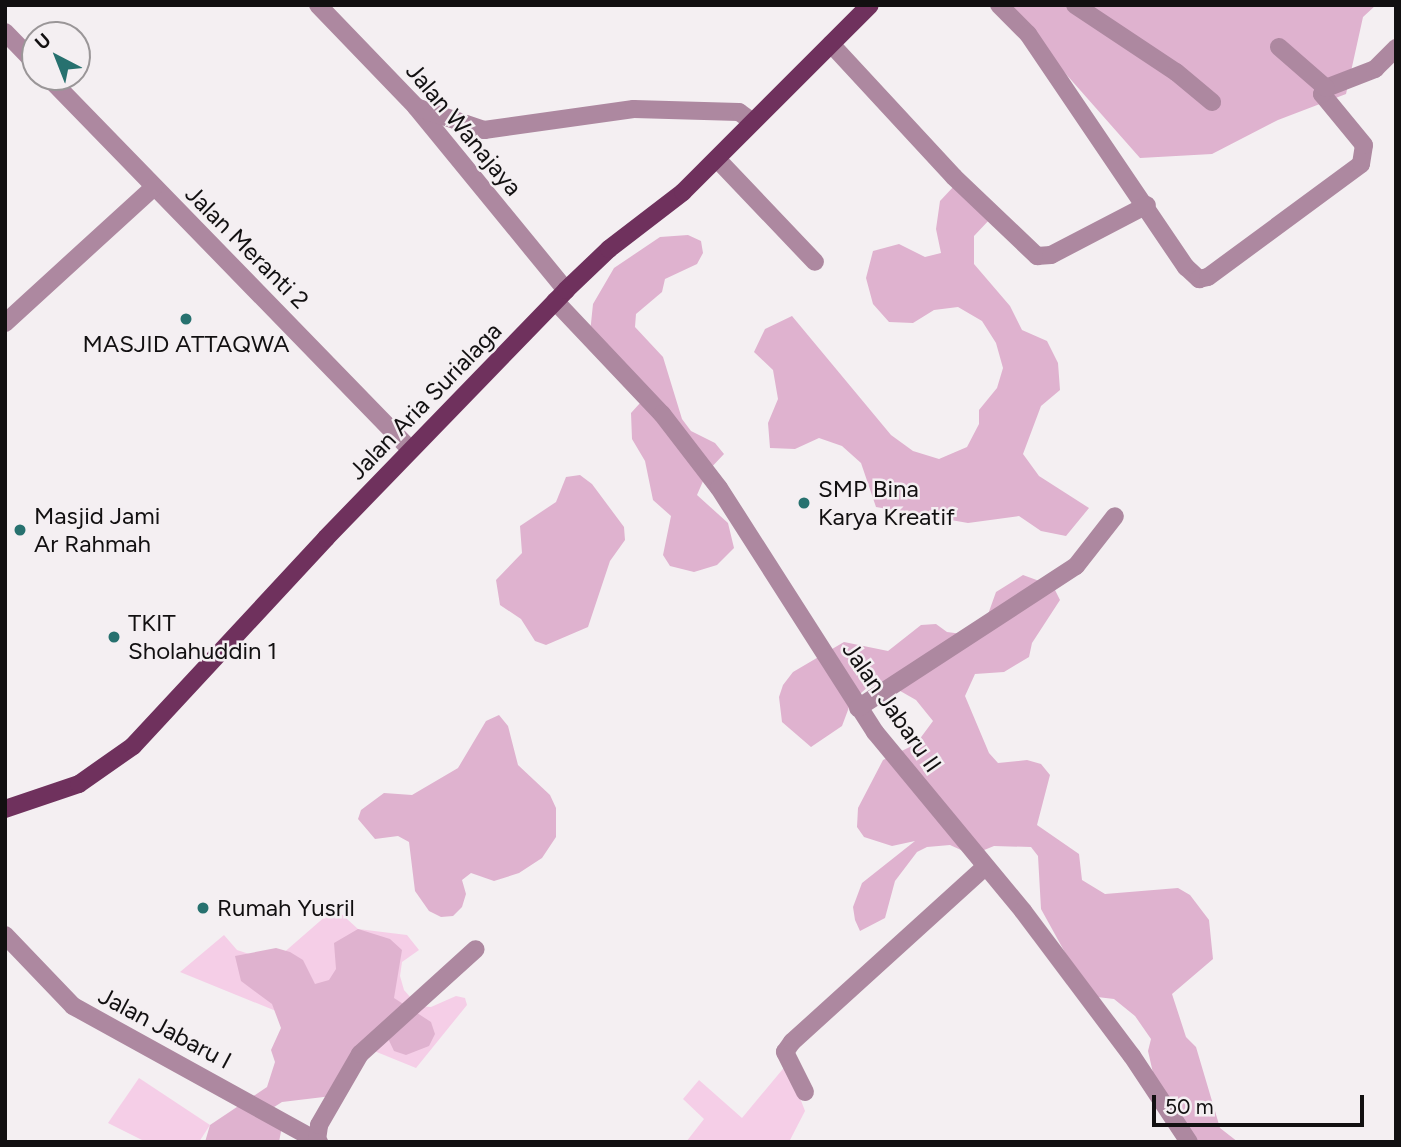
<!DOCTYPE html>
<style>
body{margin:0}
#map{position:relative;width:1401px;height:1147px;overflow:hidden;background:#f4eff2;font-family:Figtree,sans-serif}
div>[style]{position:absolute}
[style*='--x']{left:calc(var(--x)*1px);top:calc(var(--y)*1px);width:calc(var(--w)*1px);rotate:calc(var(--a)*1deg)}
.green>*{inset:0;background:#f5cee7}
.forest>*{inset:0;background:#dfb2cf}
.street>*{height:18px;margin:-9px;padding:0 9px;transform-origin:9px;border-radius:9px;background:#ad88a0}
.primary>*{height:18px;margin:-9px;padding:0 9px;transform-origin:9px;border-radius:9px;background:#6f315d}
.dots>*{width:19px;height:19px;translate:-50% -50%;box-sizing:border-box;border:4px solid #f4eff2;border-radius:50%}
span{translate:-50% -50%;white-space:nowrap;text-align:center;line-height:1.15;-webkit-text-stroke:5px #f4eff2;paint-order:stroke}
.street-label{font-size:24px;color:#121011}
.poi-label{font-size:24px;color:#121011}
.left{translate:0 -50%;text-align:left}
.frame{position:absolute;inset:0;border:7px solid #121011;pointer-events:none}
.north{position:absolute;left:21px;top:21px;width:70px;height:70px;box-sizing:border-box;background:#f4eff2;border:2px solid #9a9698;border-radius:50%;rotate:318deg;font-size:19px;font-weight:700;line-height:28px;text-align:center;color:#121011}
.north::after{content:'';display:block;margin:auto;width:24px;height:32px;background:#27716f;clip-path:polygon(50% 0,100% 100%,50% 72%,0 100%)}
.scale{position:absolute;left:1152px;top:1095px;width:212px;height:32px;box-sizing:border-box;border:4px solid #121011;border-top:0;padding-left:9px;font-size:21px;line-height:24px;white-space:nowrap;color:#121011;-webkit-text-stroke:5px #f4eff2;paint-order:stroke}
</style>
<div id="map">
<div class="green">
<div style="clip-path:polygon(335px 908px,358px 929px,407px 935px,419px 950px,402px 962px,400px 976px,404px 990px,418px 1006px,431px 1007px,456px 996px,465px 998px,467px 1005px,416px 1068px,180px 972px,224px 935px,237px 950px,273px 962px)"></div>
<div style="clip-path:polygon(787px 1064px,805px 1111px,789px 1142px,686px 1142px,704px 1119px,683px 1099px,699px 1080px,742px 1118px)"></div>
<div style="clip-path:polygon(139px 1078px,210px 1125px,199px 1142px,146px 1142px,108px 1123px)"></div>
</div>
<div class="forest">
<div style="clip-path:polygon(1005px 5px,1376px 5px,1363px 17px,1346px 94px,1278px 120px,1212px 154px,1140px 158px)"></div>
<div style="clip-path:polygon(955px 185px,991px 218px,974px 236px,974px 264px,1010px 306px,1022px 330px,1047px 341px,1058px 363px,1060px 390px,1041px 406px,1023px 454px,1039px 476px,1089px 508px,1066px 536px,1041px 531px,1019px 516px,968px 523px,876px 507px,861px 463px,842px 446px,819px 438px,795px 449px,770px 448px,768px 423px,778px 399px,773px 370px,754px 352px,765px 329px,792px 316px,891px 435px,913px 451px,939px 459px,967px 447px,979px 424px,979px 410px,997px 388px,1003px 368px,996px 343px,982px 321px,958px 307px,934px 310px,913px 323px,889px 322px,873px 304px,866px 278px,873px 251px,899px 244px,925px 257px,941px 253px,936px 229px,940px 201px)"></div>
<div style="clip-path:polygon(688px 235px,701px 241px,703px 253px,697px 264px,665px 279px,662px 292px,636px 314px,635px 327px,663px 357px,682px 419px,691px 431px,715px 443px,724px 454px,707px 472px,697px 495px,728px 523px,734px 548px,717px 565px,694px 572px,670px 566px,663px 555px,671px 516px,653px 500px,645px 461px,632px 439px,631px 413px,641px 402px,590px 333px,593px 304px,614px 268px,660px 237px)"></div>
<div style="clip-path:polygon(580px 475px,592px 484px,624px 527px,625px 540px,610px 561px,588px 627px,546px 645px,535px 641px,521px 619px,500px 605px,496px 580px,522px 553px,520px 526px,556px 502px,566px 477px)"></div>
<div style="clip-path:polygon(1023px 575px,1053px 586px,1060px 600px,1032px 643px,1029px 657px,1004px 672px,975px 674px,965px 696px,989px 753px,998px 763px,1027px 760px,1041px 764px,1050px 775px,1037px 825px,1079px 854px,1082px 880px,1105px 894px,1178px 888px,1190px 895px,1209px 920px,1213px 959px,1172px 994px,1186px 1037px,1196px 1047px,1220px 1128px,1238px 1142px,1191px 1142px,1156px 1086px,1148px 1051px,1151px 1039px,1135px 1016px,1114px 999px,1089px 996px,1041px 909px,1038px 856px,1031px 847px,994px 846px,972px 855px,950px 845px,927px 847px,917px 852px,895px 881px,885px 918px,860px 931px,855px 920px,853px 907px,862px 883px,915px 841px,892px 846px,864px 837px,857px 827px,858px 808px,883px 760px,916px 744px,933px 721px,916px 700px,895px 688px,870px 685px,851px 702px,842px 726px,811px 747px,782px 722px,779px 697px,783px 685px,793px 672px,844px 642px,888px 651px,921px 625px,936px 624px,947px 632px,962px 634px,986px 620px,996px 592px)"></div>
<div style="clip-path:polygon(499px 715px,508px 726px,518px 765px,550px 795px,556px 808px,556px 837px,542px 858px,519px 873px,494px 881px,471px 873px,462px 880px,466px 894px,462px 907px,453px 916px,441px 917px,429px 911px,415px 891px,409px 842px,398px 836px,375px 839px,358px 819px,361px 810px,384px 793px,412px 795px,458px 768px,486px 721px)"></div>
<div style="clip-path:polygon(358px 929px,390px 939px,402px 950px,394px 998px,431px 1022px,435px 1034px,429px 1046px,406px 1055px,394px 1051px,383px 1028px,332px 1096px,282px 1102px,271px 1109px,284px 1116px,279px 1142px,205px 1142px,210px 1125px,267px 1087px,275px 1062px,271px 1050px,281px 1028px,272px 1004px,241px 981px,235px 956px,276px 948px,290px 952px,303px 960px,315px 984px,329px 980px,336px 969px,334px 943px)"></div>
</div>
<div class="street">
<div style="--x:318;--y:5;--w:141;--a:46.1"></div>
<div style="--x:416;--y:107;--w:237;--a:50.7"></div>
<div style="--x:999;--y:5;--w:41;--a:45"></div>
<div style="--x:1028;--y:34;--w:282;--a:55.9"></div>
<div style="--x:1186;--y:267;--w:18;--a:43"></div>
<div style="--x:1199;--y:279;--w:9;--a:-13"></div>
<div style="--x:1208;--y:277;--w:190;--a:-36.4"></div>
<div style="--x:1361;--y:164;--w:19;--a:-81"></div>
<div style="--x:1364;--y:145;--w:66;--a:-129.5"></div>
<div style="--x:1322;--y:94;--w:7;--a:-56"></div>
<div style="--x:1326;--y:88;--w:53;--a:-21.2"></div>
<div style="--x:1375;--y:69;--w:30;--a:-45"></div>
<div style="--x:1075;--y:5;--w:121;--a:33.6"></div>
<div style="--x:1176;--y:72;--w:47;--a:39.8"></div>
<div style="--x:5;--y:32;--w:43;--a:45.9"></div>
<div style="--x:831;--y:44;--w:181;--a:47.2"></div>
<div style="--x:954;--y:177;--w:115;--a:43.6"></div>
<div style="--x:1037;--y:256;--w:14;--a:-4"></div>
<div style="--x:1051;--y:255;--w:108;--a:-27.5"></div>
<div style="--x:1279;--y:47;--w:62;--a:41.1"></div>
<div style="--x:48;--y:77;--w:520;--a:45.78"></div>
<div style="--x:416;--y:107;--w:72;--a:18.7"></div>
<div style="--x:484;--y:130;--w:151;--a:-8"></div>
<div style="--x:634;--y:109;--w:105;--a:1.6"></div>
<div style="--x:739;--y:112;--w:17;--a:36"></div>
<div style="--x:717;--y:159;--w:142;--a:46.4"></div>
<div style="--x:555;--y:301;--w:156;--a:46.6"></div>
<div style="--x:662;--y:414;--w:93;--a:52.4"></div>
<div style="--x:719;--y:488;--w:290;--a:57.4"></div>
<div style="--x:875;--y:732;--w:232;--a:50.4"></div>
<div style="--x:1023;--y:911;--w:181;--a:53.1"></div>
<div style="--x:1132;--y:1056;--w:103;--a:56.5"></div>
<div style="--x:5;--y:323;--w:202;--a:-42.4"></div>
<div style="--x:858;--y:708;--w:260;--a:-33.1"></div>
<div style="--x:1076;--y:566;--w:63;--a:-52"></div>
<div style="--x:5;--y:935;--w:98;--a:46.2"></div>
<div style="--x:73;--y:1006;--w:281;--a:28.9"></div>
<div style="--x:805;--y:1092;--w:45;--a:-116.6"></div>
<div style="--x:785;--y:1052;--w:12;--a:-55"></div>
<div style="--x:792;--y:1042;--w:261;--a:-42.2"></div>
<div style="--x:317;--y:1140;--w:15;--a:-82"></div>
<div style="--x:319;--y:1125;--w:82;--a:-60"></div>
<div style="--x:360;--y:1054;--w:156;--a:-42.2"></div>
</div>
<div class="primary">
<div style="--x:5;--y:809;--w:78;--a:-18.7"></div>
<div style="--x:79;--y:784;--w:66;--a:-35.1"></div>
<div style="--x:133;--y:746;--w:284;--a:-47.1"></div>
<div style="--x:326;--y:538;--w:345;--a:-45.9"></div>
<div style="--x:566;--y:290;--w:59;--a:-43.6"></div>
<div style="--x:609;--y:249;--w:93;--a:-37.6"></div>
<div style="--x:683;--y:192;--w:264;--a:-45"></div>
</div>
<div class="dots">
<div style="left:186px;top:319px;background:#27716f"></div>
<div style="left:804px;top:503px;background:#27716f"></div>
<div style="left:20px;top:530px;background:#27716f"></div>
<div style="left:114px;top:637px;background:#27716f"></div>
<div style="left:203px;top:908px;background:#27716f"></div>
</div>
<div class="street-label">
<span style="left:464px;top:129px;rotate:50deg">Jalan Wanajaya</span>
<span style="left:247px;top:247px;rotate:45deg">Jalan Meranti 2</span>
<span style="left:425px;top:401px;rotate:-46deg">Jalan Aria Surialaga</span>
<span style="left:892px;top:707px;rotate:55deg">Jalan Jabaru II</span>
<span style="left:165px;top:1028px;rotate:28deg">Jalan Jabaru I</span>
</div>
<div class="poi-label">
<span style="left:186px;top:344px">MASJID ATTAQWA</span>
<span class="left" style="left:818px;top:503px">SMP Bina<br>Karya Kreatif</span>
<span class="left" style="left:34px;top:530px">Masjid Jami<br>Ar Rahmah</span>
<span class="left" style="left:128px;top:637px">TKIT<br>Sholahuddin 1</span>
<span class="left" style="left:217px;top:908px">Rumah Yusril</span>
</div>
<div class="frame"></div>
<div class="north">U</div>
<div class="scale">50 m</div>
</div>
